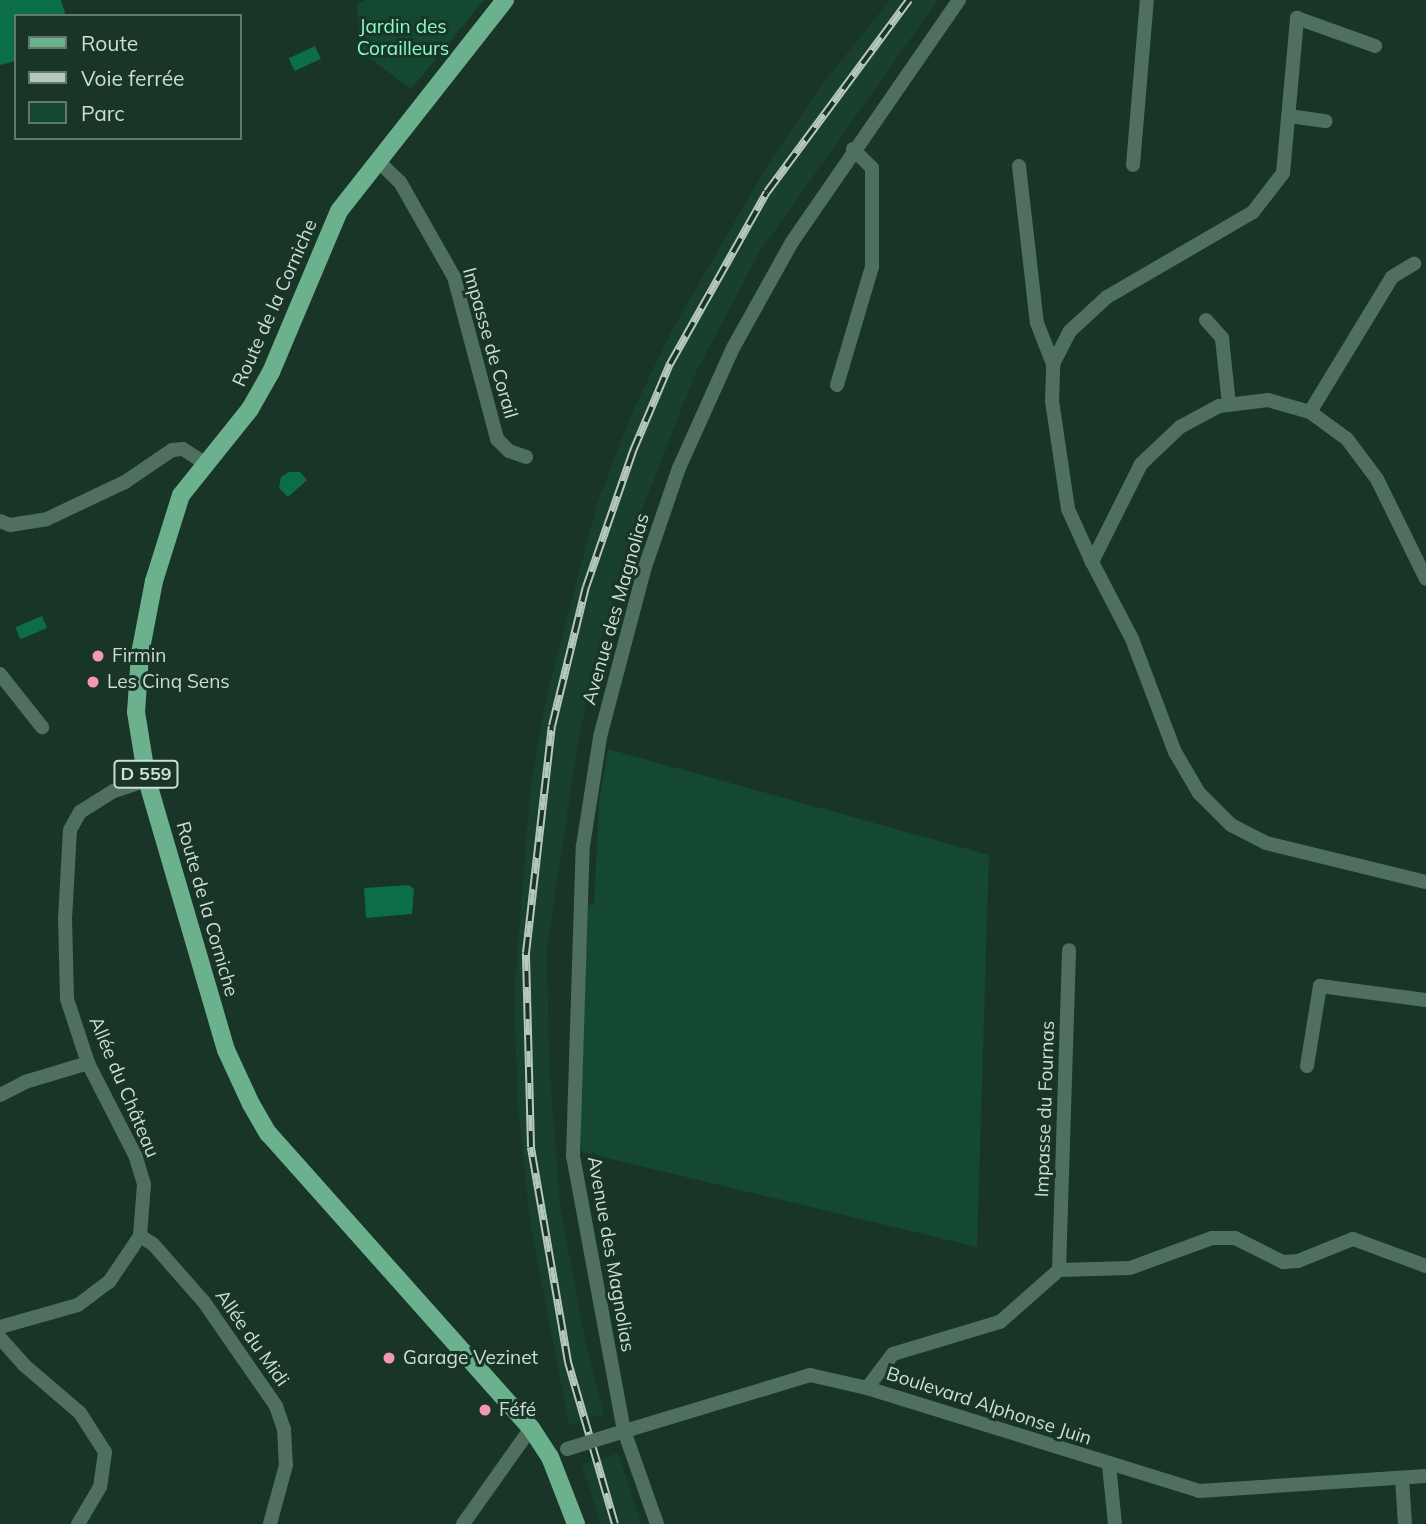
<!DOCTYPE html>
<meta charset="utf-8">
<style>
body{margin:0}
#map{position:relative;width:1426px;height:1524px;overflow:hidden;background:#183527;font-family:Mulish,sans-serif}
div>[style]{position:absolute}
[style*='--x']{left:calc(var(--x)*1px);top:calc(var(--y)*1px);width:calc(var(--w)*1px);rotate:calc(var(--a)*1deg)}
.built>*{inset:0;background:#193f2d}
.green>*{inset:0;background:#144831}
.water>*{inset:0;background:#0b6e49;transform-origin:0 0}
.minor>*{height:14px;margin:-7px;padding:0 7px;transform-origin:7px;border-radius:7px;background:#50705f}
.tertiary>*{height:14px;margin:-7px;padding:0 7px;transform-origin:7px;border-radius:7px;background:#50705f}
.primary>*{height:18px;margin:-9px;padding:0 9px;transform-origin:9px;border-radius:9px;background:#6cb18e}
.rail>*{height:8px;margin-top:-4px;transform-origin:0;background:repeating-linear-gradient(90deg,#183527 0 16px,#b6c8be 0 32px);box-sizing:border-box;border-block:2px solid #b6c8be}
.tertiary-bridge>*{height:14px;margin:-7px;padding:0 7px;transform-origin:7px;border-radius:7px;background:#50705f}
.dots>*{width:19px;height:19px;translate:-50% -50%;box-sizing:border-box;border:4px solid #183527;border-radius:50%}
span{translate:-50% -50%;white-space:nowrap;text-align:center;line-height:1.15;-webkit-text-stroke:6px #183527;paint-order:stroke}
.shield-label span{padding:2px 5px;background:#183527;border:2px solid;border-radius:5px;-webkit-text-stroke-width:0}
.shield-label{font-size:18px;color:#ceded5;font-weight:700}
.park-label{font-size:19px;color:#88fcc3}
.street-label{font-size:19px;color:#ceded5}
.poi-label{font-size:19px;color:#ceded5}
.left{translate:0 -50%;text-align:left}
.legend{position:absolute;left:14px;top:14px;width:228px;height:126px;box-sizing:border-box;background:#183527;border:2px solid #61796d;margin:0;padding:9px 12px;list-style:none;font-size:21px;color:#ceded5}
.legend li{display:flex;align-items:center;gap:14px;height:35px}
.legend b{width:35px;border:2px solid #61796d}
</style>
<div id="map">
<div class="built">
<div style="clip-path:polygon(890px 0,938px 0,759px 253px,695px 374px,626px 551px,600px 644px,579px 737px,547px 947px,549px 1060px,560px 1206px,585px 1339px,604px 1414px,569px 1425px,530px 1222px,518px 1107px,514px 996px,530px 792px,547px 694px,597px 504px,631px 415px,672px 330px,768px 164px,823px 83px)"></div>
<div style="clip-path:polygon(618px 1453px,641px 1524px,601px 1524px,598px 1516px,582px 1464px)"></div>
</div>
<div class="green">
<div style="clip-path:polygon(365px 0,484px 0,411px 89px,360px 51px,357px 5px)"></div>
<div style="clip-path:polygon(608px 749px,989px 855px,977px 1247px,582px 1152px,579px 1121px,588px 905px,594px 905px,599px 802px)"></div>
</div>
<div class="water">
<div style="clip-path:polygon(0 0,61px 0,66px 16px,16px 16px,16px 61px,0 65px)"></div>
<div style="left:315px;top:46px;width:14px;height:29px;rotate:65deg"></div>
<div style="clip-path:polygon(289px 472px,300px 472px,307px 480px,288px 497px,279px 488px,281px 477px)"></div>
<div style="left:42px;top:616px;width:13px;height:29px;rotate:67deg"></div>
<div style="clip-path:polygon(409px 885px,414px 889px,412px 914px,366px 918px,364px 888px)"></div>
</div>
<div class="minor">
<div style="--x:1289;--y:116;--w:37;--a:8"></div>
<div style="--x:378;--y:161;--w:30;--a:44"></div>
<div style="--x:400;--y:182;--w:109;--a:60.4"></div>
<div style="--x:454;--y:277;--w:168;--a:75.1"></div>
<div style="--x:497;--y:439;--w:17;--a:45"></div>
<div style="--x:509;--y:451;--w:18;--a:19"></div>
<div style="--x:1133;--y:165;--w:166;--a:-85.2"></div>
<div style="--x:1019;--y:166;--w:158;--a:83.5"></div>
<div style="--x:1037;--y:323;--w:44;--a:68.7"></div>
<div style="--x:1206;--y:320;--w:24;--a:48"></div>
<div style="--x:1222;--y:338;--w:67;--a:84"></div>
<div style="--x:837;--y:385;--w:123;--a:-73.5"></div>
<div style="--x:872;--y:267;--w:99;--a:-90"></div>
<div style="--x:872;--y:168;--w:27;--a:-135"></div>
<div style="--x:1310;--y:412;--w:158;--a:-58.7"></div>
<div style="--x:1392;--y:277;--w:26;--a:-31"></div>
<div style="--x:0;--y:521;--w:11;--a:22"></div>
<div style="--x:10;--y:525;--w:37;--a:-9"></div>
<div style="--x:47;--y:519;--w:86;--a:-25.4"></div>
<div style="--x:125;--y:482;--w:57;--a:-34.2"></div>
<div style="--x:172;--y:450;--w:11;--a:-5"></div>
<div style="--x:183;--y:449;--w:24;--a:33"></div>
<div style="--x:1092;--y:562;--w:58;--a:-114.4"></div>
<div style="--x:1068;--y:509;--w:109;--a:-98.4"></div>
<div style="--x:1052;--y:401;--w:37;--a:-88"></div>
<div style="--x:1053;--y:364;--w:37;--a:-63"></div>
<div style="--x:1070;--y:331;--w:50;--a:-42.6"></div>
<div style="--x:1107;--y:297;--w:169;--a:-30.2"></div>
<div style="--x:1253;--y:212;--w:49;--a:-52.4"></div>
<div style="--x:1283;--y:173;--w:156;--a:-84.8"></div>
<div style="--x:1297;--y:18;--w:83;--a:19.7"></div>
<div style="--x:1426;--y:579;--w:111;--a:-116.1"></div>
<div style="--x:1377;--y:479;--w:50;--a:-126.9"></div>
<div style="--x:1347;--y:439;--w:46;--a:-143.9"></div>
<div style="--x:1310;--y:412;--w:44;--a:-164.1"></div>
<div style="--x:1268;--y:400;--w:49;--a:173"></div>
<div style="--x:1219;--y:406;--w:44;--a:151.7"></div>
<div style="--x:1180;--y:427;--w:54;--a:136.5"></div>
<div style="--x:1141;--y:464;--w:110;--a:116.6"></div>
<div style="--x:1092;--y:562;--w:87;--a:62.5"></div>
<div style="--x:1132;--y:639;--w:121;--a:69.2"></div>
<div style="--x:1175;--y:752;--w:48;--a:59.7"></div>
<div style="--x:1199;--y:793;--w:45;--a:45"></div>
<div style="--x:1231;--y:825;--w:39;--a:27"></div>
<div style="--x:1266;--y:843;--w:165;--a:13.7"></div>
<div style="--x:0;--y:674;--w:68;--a:51.6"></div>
<div style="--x:1307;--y:1066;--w:81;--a:-80.8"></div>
<div style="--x:1320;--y:986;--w:107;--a:7.5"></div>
<div style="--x:0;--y:1095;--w:28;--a:-27"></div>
<div style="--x:25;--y:1082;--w:66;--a:-16.8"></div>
<div style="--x:140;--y:1236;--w:15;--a:32"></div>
<div style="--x:153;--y:1244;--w:77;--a:48.7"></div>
<div style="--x:204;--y:1302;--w:126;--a:55.3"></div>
<div style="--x:276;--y:1406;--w:24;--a:71"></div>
<div style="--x:284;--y:1429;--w:36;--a:87"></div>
<div style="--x:286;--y:1465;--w:61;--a:105.2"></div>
<div style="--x:1059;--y:1270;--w:320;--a:-88.2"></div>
<div style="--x:0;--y:1327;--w:81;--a:-15.8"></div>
<div style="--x:78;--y:1305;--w:39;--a:-37"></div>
<div style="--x:109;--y:1282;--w:55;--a:-56"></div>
<div style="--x:140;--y:1236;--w:52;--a:-85.6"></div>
<div style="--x:144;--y:1184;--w:28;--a:-107"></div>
<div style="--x:136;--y:1157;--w:106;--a:-117.1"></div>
<div style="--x:88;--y:1063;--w:67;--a:-108.2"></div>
<div style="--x:67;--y:999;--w:80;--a:-91.4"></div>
<div style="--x:65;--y:919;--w:89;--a:-86.8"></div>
<div style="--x:70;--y:830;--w:21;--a:-61"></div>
<div style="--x:80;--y:812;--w:40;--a:-32"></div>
<div style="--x:114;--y:791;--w:35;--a:-18"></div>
<div style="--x:0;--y:1338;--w:36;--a:48"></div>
<div style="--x:24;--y:1365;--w:74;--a:40.6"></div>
<div style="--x:80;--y:1413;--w:46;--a:57.3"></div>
<div style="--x:105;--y:1452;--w:35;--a:98"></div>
<div style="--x:100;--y:1487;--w:43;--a:120.7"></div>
<div style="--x:867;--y:1388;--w:43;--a:-52.6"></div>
<div style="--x:893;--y:1354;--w:112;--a:-16.7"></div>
<div style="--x:1000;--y:1322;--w:79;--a:-41.4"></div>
<div style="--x:1059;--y:1270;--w:71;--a:-1.6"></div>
<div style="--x:1130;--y:1268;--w:87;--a:-20.1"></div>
<div style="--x:1212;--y:1238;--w:23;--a:0"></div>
<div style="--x:1235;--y:1238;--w:54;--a:26.6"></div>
<div style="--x:1283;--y:1262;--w:15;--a:-4"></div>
<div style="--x:1298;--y:1261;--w:59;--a:-21.8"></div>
<div style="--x:1353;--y:1239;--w:78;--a:20.3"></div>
<div style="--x:1109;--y:1465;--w:59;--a:84.2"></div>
<div style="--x:1402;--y:1478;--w:46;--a:86.3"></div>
<div style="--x:463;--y:1524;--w:118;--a:-54.7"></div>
<div style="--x:657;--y:1524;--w:99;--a:-109.5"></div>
<div style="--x:624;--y:1431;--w:280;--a:-100.5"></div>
<div style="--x:573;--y:1156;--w:310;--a:-88.2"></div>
<div style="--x:583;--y:846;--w:110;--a:-81.1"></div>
<div style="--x:600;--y:737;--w:173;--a:-75.2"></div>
<div style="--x:644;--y:570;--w:108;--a:-71.1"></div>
<div style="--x:679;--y:468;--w:132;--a:-65.8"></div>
<div style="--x:733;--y:348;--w:121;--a:-60.9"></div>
<div style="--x:792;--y:242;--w:294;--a:-55.4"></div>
</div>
<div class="tertiary">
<div style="--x:615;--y:1434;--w:204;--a:-16.8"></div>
<div style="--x:810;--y:1375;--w:58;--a:12.8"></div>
<div style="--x:867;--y:1388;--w:348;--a:17.2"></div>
<div style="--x:1199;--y:1491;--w:227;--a:-3.8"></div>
</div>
<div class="primary">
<div style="--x:505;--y:0;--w:268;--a:128.2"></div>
<div style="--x:339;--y:211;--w:175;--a:112.9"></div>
<div style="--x:271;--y:372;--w:43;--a:119.6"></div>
<div style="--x:250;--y:409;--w:110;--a:128.7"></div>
<div style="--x:181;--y:495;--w:90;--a:107.4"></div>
<div style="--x:154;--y:581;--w:74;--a:100.9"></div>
<div style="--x:140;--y:654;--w:58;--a:93.9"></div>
<div style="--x:136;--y:712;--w:69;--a:80.8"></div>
<div style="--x:147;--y:780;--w:281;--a:73.7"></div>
<div style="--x:226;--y:1050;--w:60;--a:65.2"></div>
<div style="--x:251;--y:1104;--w:34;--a:60"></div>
<div style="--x:268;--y:1133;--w:395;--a:48.3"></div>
<div style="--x:531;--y:1428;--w:35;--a:57"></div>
<div style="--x:550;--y:1457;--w:72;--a:68.8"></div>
</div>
<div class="rail">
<div style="--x:615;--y:1524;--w:169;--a:-106.2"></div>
<div style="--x:568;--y:1362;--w:218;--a:-99.8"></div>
<div style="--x:531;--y:1147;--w:194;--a:-91.5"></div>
<div style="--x:526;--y:953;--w:228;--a:-83.5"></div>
<div style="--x:552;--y:726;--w:143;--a:-76.3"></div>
<div style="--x:586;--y:587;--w:144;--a:-70.9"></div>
<div style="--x:633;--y:451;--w:95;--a:-67"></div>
<div style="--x:670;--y:364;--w:197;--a:-60.6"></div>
<div style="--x:767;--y:192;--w:239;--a:-53.5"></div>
</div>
<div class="tertiary-bridge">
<div style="--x:567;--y:1449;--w:50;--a:-17.4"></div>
</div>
<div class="dots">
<div style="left:98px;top:656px;background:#f39aac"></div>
<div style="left:93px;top:682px;background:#f39aac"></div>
<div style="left:389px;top:1358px;background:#f39aac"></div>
<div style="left:485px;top:1410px;background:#f39aac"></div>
</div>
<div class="shield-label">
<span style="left:146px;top:774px">D 559</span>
</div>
<div class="park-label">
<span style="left:403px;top:38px">Jardin des<br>Corailleurs</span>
</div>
<div class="street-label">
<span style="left:275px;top:303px;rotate:-66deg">Route de la Corniche</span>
<span style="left:490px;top:343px;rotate:74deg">Impasse de Corail</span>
<span style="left:616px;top:609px;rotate:-74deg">Avenue des Magnolias</span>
<span style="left:207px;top:909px;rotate:74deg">Route de la Corniche</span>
<span style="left:124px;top:1087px;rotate:67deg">Allée du Château</span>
<span style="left:1045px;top:1109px;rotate:-88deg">Impasse du Fournas</span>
<span style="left:611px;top:1254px;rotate:80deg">Avenue des Magnolias</span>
<span style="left:252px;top:1338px;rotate:55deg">Allée du Midi</span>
<span style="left:989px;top:1406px;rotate:18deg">Boulevard Alphonse Juin</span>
</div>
<div class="poi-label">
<span class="left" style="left:112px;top:656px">Firmin</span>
<span class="left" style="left:107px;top:682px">Les Cinq Sens</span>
<span class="left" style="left:403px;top:1358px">Garage Vezinet</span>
<span class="left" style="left:499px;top:1410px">Féfé</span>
</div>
<ul class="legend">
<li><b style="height:9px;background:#6cb18e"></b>Route</li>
<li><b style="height:9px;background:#b6c8be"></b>Voie ferrée</li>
<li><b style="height:19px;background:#144831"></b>Parc</li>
</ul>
</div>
